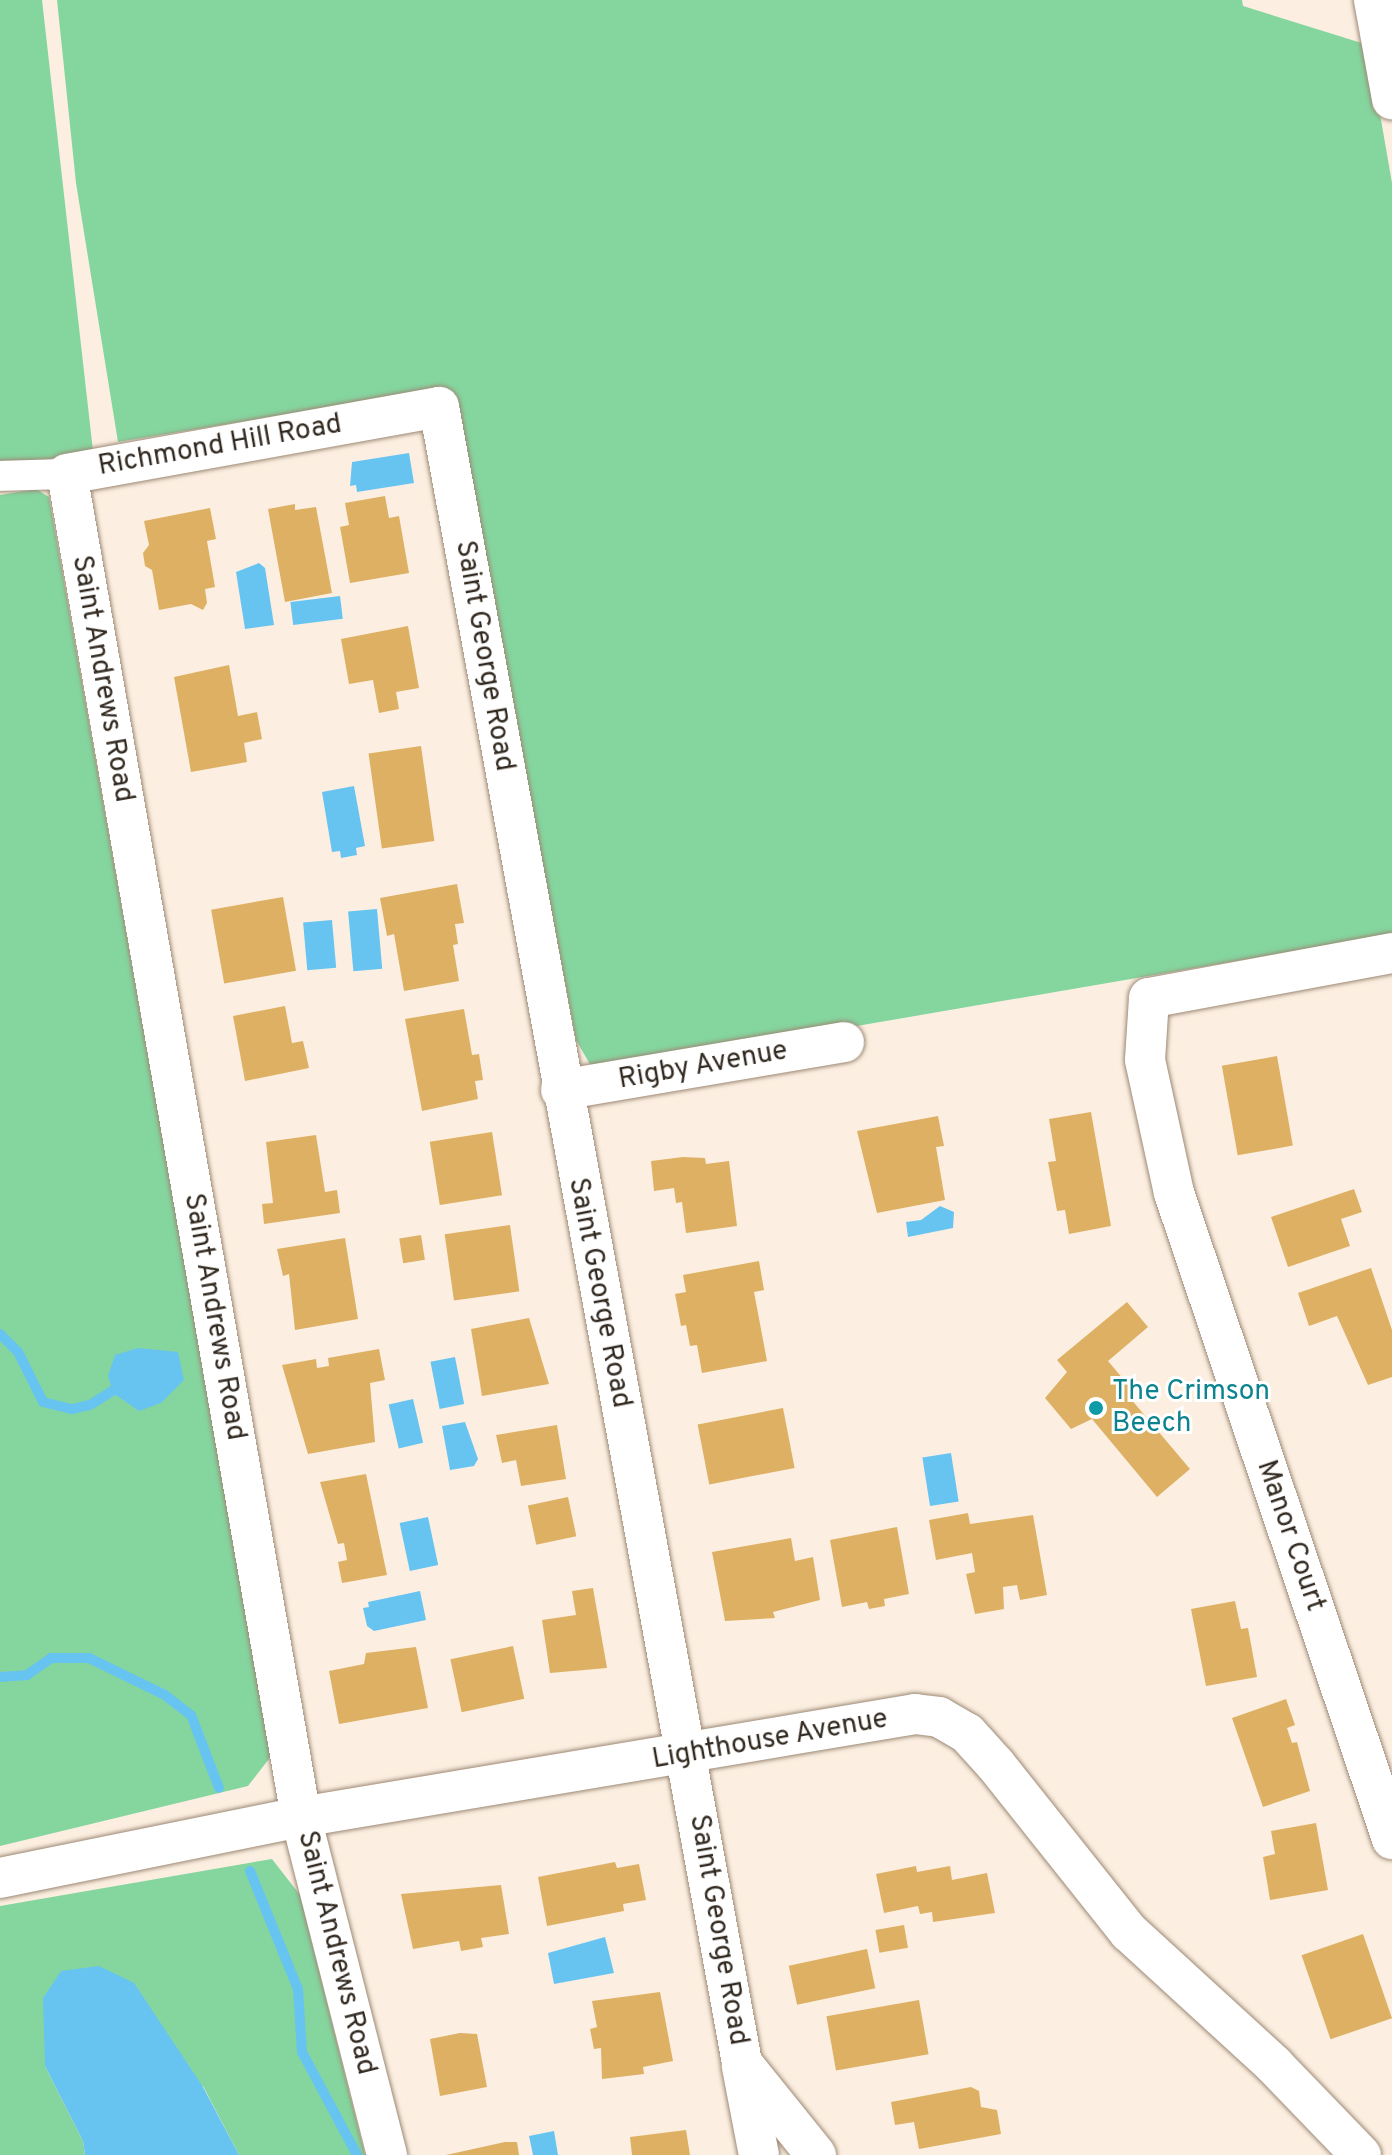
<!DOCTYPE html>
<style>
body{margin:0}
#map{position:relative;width:1392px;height:2155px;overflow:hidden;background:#fcefe1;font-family:Overpass,sans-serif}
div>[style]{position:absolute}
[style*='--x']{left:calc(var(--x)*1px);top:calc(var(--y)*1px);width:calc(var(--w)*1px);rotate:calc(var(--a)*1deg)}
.forest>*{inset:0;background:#85d59f}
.water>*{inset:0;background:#67c4f1;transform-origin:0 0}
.stream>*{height:10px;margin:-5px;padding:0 5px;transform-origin:5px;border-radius:5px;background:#67c4f1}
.building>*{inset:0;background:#deb063;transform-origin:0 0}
.roads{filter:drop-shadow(0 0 2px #9d8975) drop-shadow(0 0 2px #9d8975)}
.pedestrian>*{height:30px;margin:-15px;padding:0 15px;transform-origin:15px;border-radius:15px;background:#fff}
.minor>*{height:40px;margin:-20px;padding:0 20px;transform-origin:20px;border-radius:20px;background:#fff}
.dots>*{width:22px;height:22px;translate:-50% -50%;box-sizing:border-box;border:4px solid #fff;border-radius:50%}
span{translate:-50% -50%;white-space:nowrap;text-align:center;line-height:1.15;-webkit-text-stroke:6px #fff;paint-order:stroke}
.street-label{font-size:28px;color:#322a21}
.culture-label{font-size:28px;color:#0d838f}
.left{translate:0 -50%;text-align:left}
</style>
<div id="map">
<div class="forest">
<div style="clip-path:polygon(0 0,42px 0,93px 451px,0 468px)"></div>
<div style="clip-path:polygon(57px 0,1242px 0,1243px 6px,1368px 45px,1392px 183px,1392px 934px,601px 1070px,591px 1066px,576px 1040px,459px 424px,438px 389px,118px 442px,76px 183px)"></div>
<div style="clip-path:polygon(36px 489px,49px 497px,272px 1755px,248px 1786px,0 1846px,0 495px)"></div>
<div style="clip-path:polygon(272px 1859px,300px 1895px,365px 2155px,239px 2155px,203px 2086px,45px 2066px,83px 2141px,85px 2155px,0 2155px,0 1906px)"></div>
</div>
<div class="water">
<div style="clip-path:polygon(409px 453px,414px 483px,357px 492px,356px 485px,350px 486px,352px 462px)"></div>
<div style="clip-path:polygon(259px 563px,265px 568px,274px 625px,245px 629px,236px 572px)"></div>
<div style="left:340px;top:596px;width:23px;height:50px;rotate:83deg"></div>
<div style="clip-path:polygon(354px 786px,365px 846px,356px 848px,357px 855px,341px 858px,340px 851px,332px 852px,322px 792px)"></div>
<div style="left:377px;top:909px;width:60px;height:29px;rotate:85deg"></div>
<div style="left:332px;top:920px;width:48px;height:29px;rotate:85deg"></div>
<div style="clip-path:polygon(940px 1206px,954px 1212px,953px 1228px,908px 1237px,906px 1222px,921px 1220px)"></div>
<div style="clip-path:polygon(138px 1348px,178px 1352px,184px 1380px,161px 1403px,139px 1411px,113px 1393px,108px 1376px,115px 1355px)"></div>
<div style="left:455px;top:1357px;width:48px;height:25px;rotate:79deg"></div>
<div style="left:413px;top:1399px;width:45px;height:25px;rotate:77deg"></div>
<div style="clip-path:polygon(465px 1422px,478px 1459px,474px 1466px,450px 1470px,442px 1426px)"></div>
<div style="left:951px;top:1453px;width:49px;height:29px;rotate:81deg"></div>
<div style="left:428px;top:1517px;width:49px;height:29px;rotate:78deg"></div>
<div style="clip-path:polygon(420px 1591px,426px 1620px,374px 1631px,367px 1626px,363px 1608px,369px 1607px,368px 1602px)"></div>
<div style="clip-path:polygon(605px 1937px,614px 1973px,554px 1984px,548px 1953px)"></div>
<div style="clip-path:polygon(99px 1966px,134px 1983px,203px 2087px,239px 2155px,85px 2155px,83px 2141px,45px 2066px,43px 1998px,61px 1971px)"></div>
<div style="clip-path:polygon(554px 2131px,558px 2155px,533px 2155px,529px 2136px)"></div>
</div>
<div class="stream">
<div style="--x:0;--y:1334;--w:25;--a:45"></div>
<div style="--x:18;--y:1352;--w:56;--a:63.4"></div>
<div style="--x:43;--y:1402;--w:30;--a:14"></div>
<div style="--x:72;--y:1409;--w:18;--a:-13"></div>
<div style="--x:90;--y:1405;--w:39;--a:-32"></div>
<div style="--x:0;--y:1677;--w:27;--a:-4"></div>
<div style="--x:27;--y:1675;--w:29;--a:-35"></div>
<div style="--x:51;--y:1658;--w:38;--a:0"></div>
<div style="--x:89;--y:1658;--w:85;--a:26"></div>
<div style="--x:165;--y:1695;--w:33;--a:38"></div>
<div style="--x:191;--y:1715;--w:78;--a:69"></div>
<div style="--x:250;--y:1871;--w:127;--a:67.9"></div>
<div style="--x:298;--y:1989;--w:63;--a:86.4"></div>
<div style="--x:302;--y:2052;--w:117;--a:61.9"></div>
</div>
<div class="building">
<div style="clip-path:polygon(385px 496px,389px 518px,399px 516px,409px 573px,350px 583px,340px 527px,349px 525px,345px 503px)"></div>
<div style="clip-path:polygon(295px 504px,295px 510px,316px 507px,332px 593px,285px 602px,268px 509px)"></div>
<div style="clip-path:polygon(210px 508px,216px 539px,207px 541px,215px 587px,205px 589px,207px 603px,203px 610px,191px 604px,159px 610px,152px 570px,145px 566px,143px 553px,149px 545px,144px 521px)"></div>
<div style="clip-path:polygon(408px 626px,419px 688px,396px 692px,399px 709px,379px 713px,373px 680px,349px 684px,341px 639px)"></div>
<div style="clip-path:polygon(229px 665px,238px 716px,257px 712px,262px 739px,244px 743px,247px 762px,191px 772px,174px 677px)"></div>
<div style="left:421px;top:746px;width:96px;height:53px;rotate:82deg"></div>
<div style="clip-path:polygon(457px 884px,464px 923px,455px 924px,458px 944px,453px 945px,459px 981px,404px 991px,394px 934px,387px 936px,380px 898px)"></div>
<div style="left:283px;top:897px;width:75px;height:73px;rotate:80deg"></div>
<div style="clip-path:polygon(285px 1006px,292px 1043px,303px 1041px,309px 1068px,245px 1081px,233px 1016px)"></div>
<div style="clip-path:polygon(464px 1009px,472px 1055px,479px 1054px,483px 1080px,475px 1081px,478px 1099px,422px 1111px,405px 1019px)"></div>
<div style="left:1277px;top:1056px;width:91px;height:56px;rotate:80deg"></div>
<div style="clip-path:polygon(1091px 1112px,1111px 1226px,1069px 1234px,1065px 1210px,1057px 1211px,1048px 1162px,1056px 1161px,1049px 1119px)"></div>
<div style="clip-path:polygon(938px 1116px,944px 1146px,936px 1147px,945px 1200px,877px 1213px,857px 1131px)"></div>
<div style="left:492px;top:1132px;width:64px;height:63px;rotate:81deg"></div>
<div style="clip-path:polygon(316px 1135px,325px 1192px,337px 1190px,340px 1213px,264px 1224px,262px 1204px,273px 1203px,266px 1142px)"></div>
<div style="clip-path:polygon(683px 1157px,705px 1158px,706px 1164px,729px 1161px,737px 1226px,686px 1233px,682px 1202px,676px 1203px,674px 1188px,654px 1191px,651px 1161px)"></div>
<div style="clip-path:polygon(1354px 1189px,1362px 1212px,1341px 1219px,1350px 1246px,1288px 1267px,1271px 1217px)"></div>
<div style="left:510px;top:1225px;width:67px;height:66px;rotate:82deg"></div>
<div style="left:421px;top:1235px;width:25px;height:22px;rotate:81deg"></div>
<div style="clip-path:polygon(345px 1238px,358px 1319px,295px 1330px,289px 1274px,283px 1276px,277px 1249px)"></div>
<div style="clip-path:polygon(759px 1261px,764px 1290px,754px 1292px,767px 1361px,702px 1373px,697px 1345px,690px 1346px,686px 1325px,681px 1326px,675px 1294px,686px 1292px,683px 1275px)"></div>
<div style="clip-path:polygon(1371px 1268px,1392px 1330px,1392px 1377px,1368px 1385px,1337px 1316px,1309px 1326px,1298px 1293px)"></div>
<div style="clip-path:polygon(1127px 1302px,1148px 1327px,1108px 1361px,1135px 1393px,1130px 1398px,1190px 1469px,1157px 1497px,1092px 1419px,1071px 1429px,1045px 1398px,1067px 1372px,1057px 1360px)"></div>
<div style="clip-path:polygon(529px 1318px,549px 1384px,482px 1396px,471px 1329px)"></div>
<div style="clip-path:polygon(379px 1349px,385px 1380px,370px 1383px,375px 1442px,308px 1454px,282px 1365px,316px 1359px,317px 1368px,329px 1366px,328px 1358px)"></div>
<div style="left:783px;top:1408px;width:61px;height:87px;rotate:79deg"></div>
<div style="clip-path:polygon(557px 1425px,566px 1479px,521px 1486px,516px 1460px,502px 1463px,496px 1435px)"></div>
<div style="clip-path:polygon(366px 1474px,387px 1575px,342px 1583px,338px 1562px,347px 1560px,344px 1543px,338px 1544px,320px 1482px)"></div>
<div style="left:568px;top:1497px;width:40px;height:41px;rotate:78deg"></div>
<div style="clip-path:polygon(968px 1513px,970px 1524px,1033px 1515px,1047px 1595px,1020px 1600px,1017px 1585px,1003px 1587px,1004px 1609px,975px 1614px,966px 1574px,975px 1572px,972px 1553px,936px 1560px,929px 1520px)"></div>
<div style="clip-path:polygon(897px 1527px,909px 1594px,884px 1599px,885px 1606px,869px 1609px,867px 1602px,842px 1607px,830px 1540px)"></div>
<div style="clip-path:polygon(791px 1538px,795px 1561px,813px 1557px,820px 1600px,773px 1612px,775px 1618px,725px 1621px,712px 1552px)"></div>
<div style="clip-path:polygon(593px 1588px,607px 1668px,550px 1673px,542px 1620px,576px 1615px,572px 1591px)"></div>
<div style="clip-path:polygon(1235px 1601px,1241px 1629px,1248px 1628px,1257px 1677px,1206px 1686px,1191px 1609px)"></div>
<div style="left:513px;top:1646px;width:54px;height:64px;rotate:78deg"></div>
<div style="clip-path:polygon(416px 1647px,428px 1708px,339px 1724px,329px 1671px,364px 1664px,366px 1653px)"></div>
<div style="clip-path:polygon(1286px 1699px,1295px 1725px,1287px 1728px,1292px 1743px,1297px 1742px,1310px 1791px,1263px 1807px,1232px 1718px)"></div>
<div style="clip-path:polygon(1316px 1823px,1328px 1890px,1270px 1900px,1263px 1857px,1275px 1854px,1271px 1831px)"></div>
<div style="clip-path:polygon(615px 1862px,617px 1868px,639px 1864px,646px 1900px,623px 1904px,624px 1911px,547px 1926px,538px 1877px)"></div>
<div style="clip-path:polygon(916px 1866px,917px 1872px,950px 1866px,952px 1880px,987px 1873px,995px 1913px,933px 1922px,932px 1912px,920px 1914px,918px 1906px,884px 1913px,876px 1874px)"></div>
<div style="clip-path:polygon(501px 1885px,509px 1934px,481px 1938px,483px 1947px,461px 1951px,459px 1941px,413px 1949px,401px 1894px)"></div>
<div style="left:904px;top:1925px;width:23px;height:29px;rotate:80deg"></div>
<div style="left:1363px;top:1934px;width:89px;height:65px;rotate:71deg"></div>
<div style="left:867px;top:1949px;width:40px;height:80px;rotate:78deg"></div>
<div style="clip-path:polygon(660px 1992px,673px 2061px,643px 2067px,644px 2074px,602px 2079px,601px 2048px,594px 2049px,590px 2029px,597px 2027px,592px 2001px)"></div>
<div style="left:919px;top:2000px;width:55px;height:94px;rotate:80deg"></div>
<div style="clip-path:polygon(460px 2033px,477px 2034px,487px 2087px,440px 2096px,430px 2039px)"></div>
<div style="clip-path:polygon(971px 2087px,979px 2091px,981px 2107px,997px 2110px,1001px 2134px,919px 2149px,914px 2122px,895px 2125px,891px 2102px)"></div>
<div style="clip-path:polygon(686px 2130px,690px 2155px,632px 2155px,630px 2137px)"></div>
<div style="clip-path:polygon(505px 2142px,517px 2142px,519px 2155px,446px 2155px)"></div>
</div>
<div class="roads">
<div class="pedestrian">
<div style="--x:0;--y:476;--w:67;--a:-1.7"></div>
</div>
<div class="minor">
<div style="--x:1374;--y:0;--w:101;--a:79.7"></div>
<div style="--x:1392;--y:953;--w:247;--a:169.5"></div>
<div style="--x:1149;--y:998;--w:62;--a:93.7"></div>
<div style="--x:1145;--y:1060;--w:136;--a:77.7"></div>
<div style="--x:1174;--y:1193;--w:682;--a:71.35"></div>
<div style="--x:561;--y:1090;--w:287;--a:-9.6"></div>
<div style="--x:0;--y:1878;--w:307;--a:-11.5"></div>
<div style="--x:301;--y:1817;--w:623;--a:-9.52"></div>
<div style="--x:915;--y:1714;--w:24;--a:7"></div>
<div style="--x:939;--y:1717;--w:32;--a:30"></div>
<div style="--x:967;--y:1733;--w:43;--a:47.8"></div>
<div style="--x:996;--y:1765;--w:213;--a:51.5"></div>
<div style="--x:1129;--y:1932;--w:197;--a:42.5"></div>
<div style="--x:1274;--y:2065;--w:125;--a:46"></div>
<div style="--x:742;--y:2067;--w:90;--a:79.1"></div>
<div style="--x:387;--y:2155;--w:349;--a:-104.3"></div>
<div style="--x:301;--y:1817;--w:1363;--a:-99.88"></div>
<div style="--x:67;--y:474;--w:378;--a:-10.2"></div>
<div style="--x:439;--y:407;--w:1683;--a:79.63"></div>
<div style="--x:742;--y:2063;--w:118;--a:51.2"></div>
</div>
</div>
<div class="dots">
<div style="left:1096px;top:1408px;background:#0f9aa8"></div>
</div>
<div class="street-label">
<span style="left:220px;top:446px;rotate:-10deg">Richmond Hill Road</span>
<span style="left:484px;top:656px;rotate:80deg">Saint George Road</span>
<span style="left:102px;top:679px;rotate:80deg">Saint Andrews Road</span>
<span style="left:703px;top:1066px;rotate:-10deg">Rigby Avenue</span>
<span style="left:599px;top:1293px;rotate:79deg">Saint George Road</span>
<span style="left:214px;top:1317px;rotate:80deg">Saint Andrews Road</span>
<span style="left:1290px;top:1536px;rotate:71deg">Manor Court</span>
<span style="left:770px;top:1740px;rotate:-10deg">Lighthouse Avenue</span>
<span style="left:718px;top:1930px;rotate:80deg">Saint George Road</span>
<span style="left:336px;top:1953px;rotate:76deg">Saint Andrews Road</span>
</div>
<div class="culture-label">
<span class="left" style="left:1112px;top:1408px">The Crimson<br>Beech</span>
</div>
</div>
